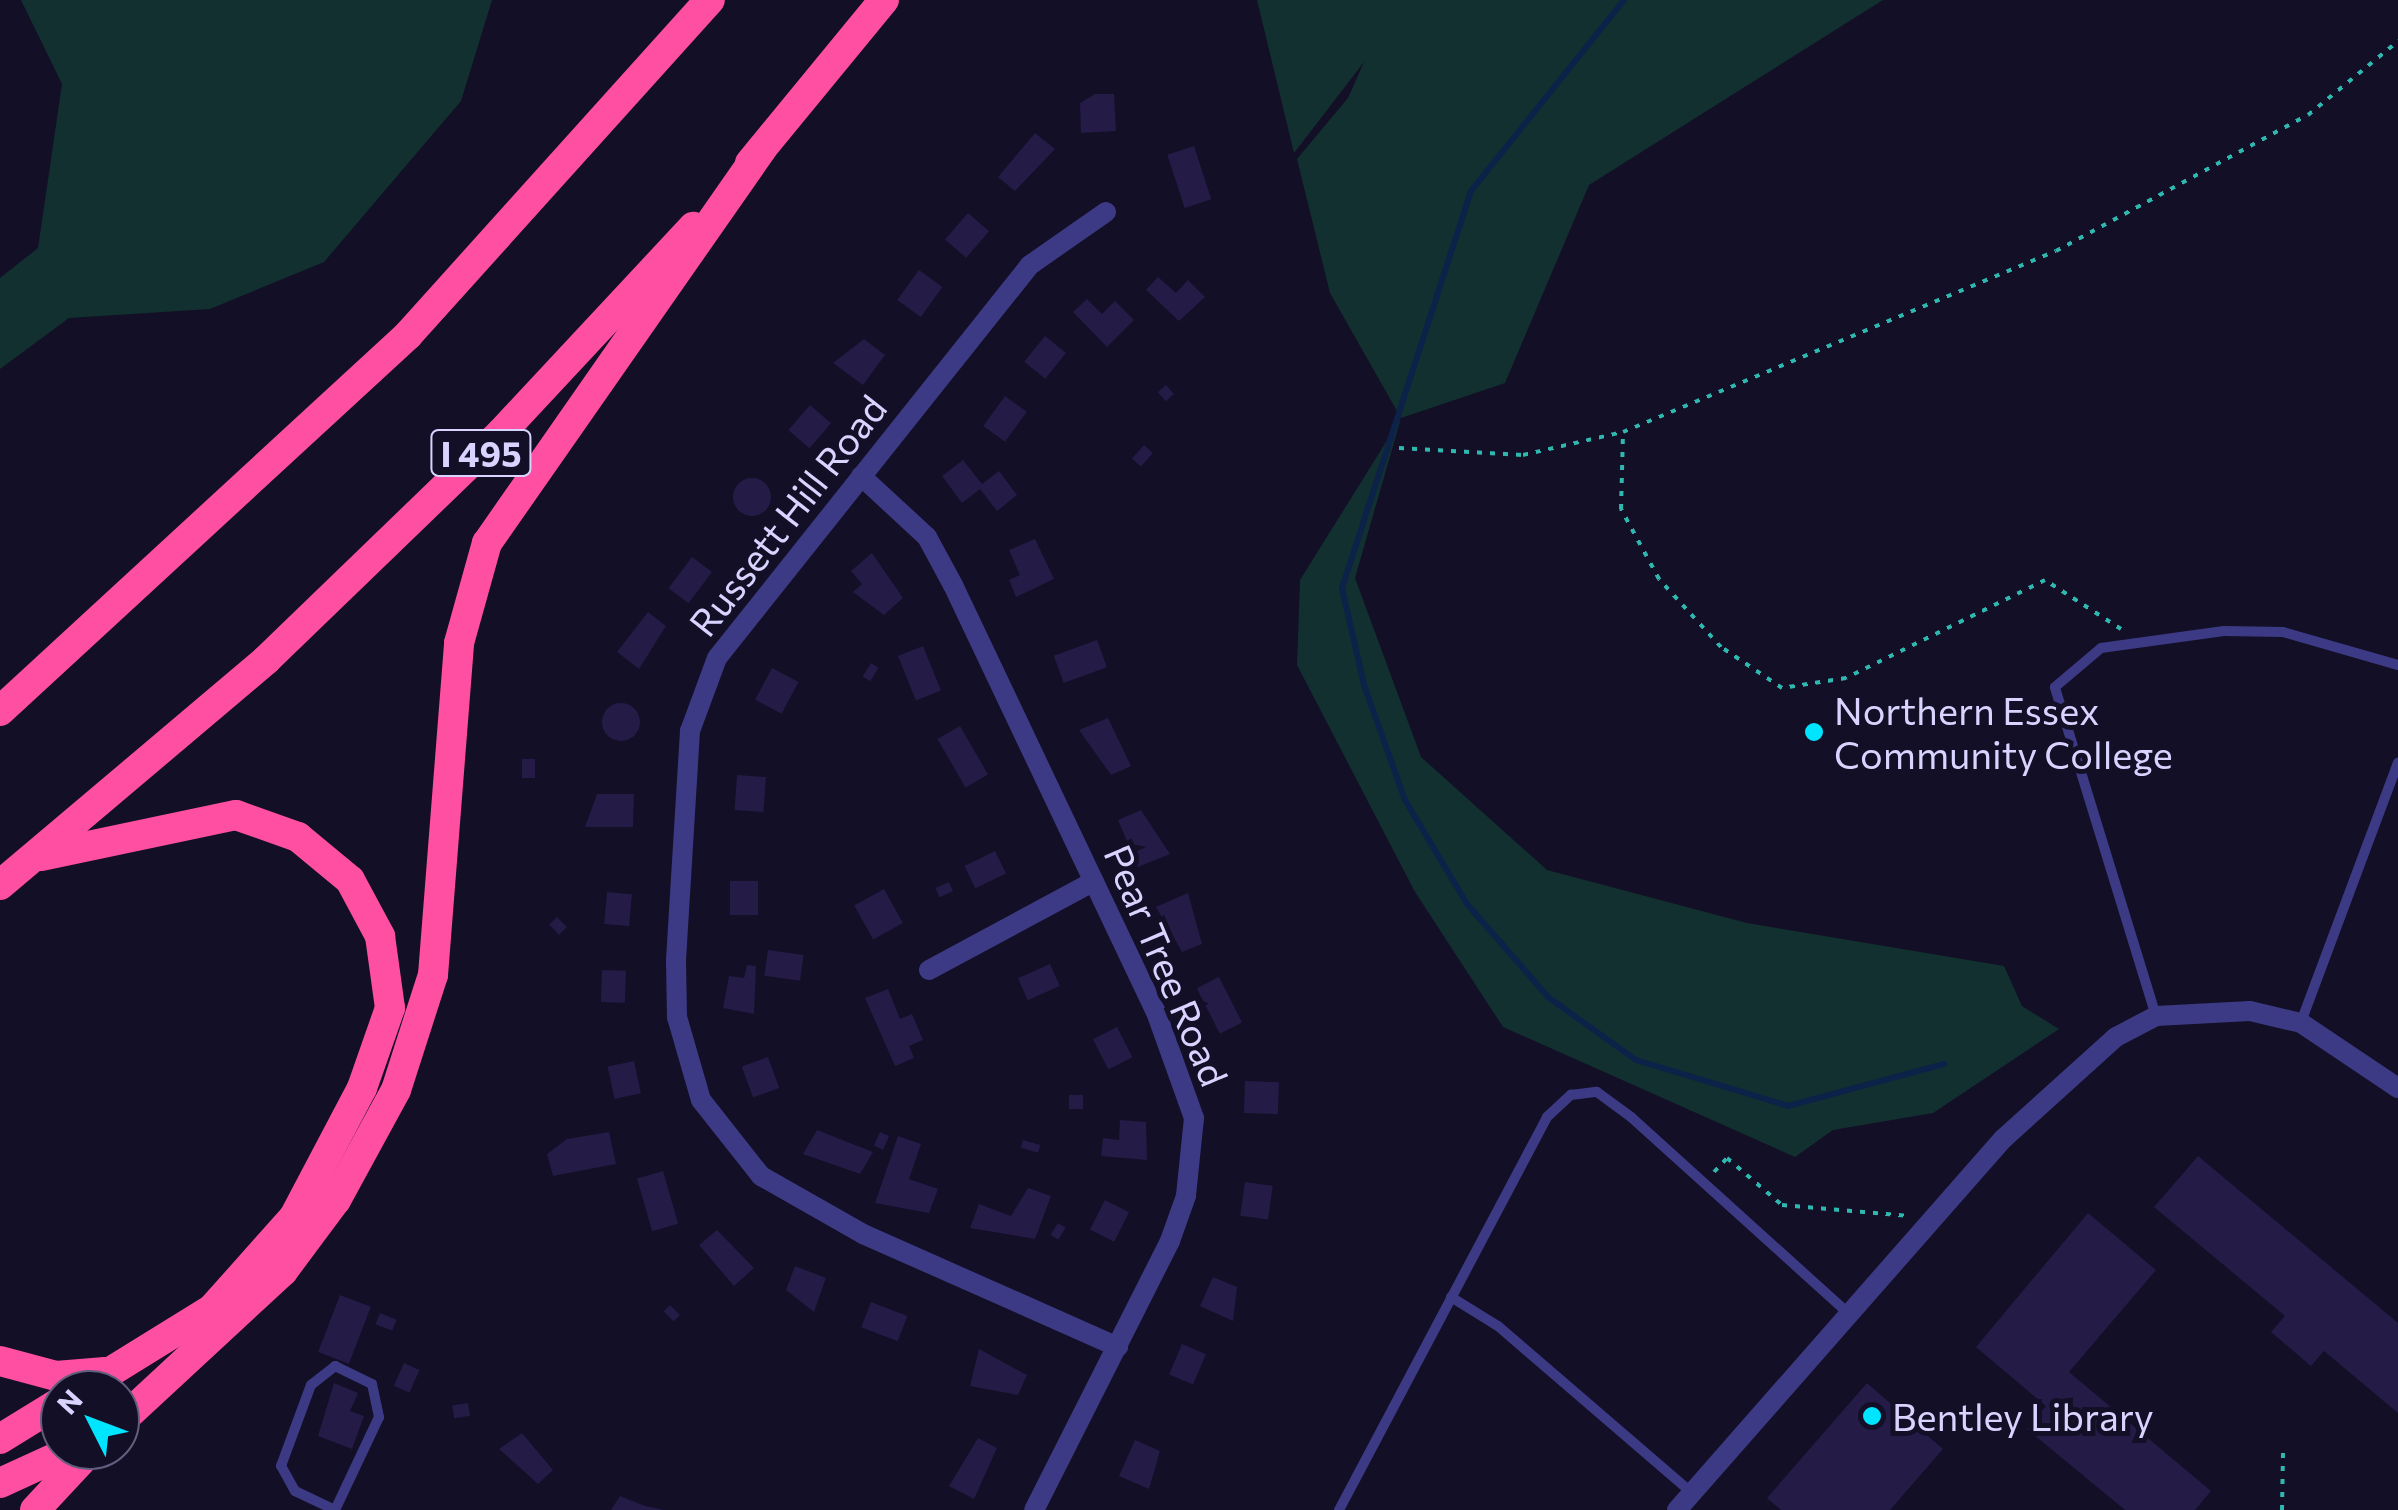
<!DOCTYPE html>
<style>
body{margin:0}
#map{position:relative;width:2398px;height:1510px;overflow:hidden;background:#130f26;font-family:Commissioner,sans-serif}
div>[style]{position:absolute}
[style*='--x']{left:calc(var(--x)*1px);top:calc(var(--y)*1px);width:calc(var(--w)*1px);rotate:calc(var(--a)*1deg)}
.green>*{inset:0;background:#12302f}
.stream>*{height:6px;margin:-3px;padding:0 3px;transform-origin:3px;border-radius:3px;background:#0c2248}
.building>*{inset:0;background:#241b47;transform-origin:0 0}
.round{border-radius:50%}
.path>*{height:4px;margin-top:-2px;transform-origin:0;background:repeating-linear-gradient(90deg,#2fb8b0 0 5px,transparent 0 13px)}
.lane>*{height:10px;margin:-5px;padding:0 5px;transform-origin:5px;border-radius:5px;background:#3d3a85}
.street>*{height:20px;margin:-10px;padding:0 10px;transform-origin:10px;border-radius:10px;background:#3d3a85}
.highway>*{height:30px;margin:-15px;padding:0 15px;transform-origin:15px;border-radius:15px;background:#ff4fa3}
.dots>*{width:28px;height:28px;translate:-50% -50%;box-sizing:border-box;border:5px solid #130f26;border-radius:50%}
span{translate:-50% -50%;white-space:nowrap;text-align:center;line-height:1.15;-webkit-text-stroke:10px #130f26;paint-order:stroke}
.shield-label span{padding:2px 8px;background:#130f26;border:2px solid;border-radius:8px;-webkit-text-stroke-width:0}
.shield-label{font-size:35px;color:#d9d4ff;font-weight:700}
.street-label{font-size:38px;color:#d9d4ff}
.poi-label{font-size:38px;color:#d9d4ff}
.left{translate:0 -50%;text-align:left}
.north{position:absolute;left:40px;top:1370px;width:100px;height:100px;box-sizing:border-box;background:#130f26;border:2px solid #625e7d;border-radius:50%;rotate:312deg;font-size:28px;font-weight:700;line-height:40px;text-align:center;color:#d9d4ff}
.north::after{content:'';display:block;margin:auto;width:35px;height:45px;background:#00e5ff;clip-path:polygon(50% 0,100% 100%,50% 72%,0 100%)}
</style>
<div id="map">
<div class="green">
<div style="clip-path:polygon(21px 0,492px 0,461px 101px,324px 262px,210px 309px,69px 318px,0 369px,0 278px,38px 248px,62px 84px)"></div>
<div style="clip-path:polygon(1257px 0,1883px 0,1589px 185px,1505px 383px,1401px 418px,1355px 578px,1421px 757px,1547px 870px,1747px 923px,2004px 966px,2022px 1006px,2059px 1029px,1933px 1113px,1833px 1130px,1795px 1157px,1503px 1027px,1415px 892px,1297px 665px,1300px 580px,1401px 418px,1330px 293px,1297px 159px,1348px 98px,1364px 62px,1294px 153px)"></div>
</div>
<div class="stream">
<div style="--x:1624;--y:0;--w:245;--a:128.7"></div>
<div style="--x:1471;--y:191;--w:417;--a:108"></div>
<div style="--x:1342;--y:588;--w:99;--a:77.2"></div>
<div style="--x:1364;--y:685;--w:122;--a:70.4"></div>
<div style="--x:1405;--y:800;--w:121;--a:59.2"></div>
<div style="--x:1467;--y:904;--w:123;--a:48.9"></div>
<div style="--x:1548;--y:997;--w:108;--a:35.6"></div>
<div style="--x:1636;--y:1060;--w:159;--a:16.8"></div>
<div style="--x:1788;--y:1106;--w:162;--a:-15.1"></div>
</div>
<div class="building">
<div style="clip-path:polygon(1095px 94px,1114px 94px,1116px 131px,1081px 133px,1080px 103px)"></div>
<div style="clip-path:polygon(1035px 133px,1055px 149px,1015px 191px,998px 177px)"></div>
<div style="left:1194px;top:146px;width:56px;height:28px;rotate:72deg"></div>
<div style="left:968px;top:213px;width:28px;height:35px;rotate:41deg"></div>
<div style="left:919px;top:270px;width:29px;height:37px;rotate:36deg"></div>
<div style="clip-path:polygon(1158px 277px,1176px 293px,1188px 280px,1205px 297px,1179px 321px,1146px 290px)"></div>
<div style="clip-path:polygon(1087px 299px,1102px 314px,1115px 301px,1134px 320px,1107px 347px,1073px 312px)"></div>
<div style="left:1045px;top:336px;width:27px;height:33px;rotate:39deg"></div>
<div style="clip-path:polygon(864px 339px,885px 355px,863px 385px,833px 363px)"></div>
<div style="left:1166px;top:385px;width:12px;height:11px;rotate:48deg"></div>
<div style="left:1005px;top:396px;width:27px;height:37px;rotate:36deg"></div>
<div style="left:810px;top:405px;width:28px;height:33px;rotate:41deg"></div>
<div style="left:1144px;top:445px;width:12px;height:18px;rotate:42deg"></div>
<div style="clip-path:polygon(963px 460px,982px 484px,999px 471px,1017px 495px,997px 511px,980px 489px,962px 503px,942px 476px)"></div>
<div class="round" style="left:733px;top:478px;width:38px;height:38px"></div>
<div style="clip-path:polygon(1035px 539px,1054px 579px,1016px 597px,1009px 580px,1020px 575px,1009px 550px)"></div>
<div style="clip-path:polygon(872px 553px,903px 598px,884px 615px,853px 592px,862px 584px,851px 571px)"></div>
<div style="left:692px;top:557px;width:25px;height:39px;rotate:37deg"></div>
<div style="clip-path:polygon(648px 612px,666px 626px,639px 669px,617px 652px)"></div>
<div style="left:1097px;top:640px;width:29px;height:46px;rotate:70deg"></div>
<div style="left:923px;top:646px;width:48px;height:27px;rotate:68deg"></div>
<div style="left:871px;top:663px;width:9px;height:16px;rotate:32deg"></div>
<div style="left:772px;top:668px;width:30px;height:36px;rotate:28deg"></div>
<div class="round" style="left:602px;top:703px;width:38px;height:38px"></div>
<div style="clip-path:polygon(1108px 718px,1131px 766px,1111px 775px,1079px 730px)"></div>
<div style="left:960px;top:726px;width:56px;height:26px;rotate:60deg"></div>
<div style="left:522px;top:759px;width:13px;height:19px"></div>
<div style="left:737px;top:775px;width:29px;height:35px;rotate:4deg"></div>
<div style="clip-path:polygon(597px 794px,634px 794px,633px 827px,585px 827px)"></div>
<div style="clip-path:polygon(1141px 810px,1170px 854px,1138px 867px,1118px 820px)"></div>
<div style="left:995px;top:851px;width:25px;height:34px;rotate:64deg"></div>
<div style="left:730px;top:881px;width:28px;height:34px"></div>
<div style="left:949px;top:882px;width:10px;height:15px;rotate:66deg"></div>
<div style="left:884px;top:889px;width:39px;height:34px;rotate:61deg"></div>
<div style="left:607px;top:892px;width:25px;height:32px;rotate:5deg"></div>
<div style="clip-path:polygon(1188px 893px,1202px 944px,1182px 952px,1156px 907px)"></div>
<div style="left:557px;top:917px;width:14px;height:11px;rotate:45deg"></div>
<div style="left:768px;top:950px;width:36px;height:26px;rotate:8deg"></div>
<div style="left:1050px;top:964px;width:24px;height:35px;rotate:66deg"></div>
<div style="clip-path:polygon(747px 965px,756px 966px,754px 1014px,723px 1008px,729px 976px,744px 978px)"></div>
<div style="left:602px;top:970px;width:24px;height:32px;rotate:2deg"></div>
<div style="left:1219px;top:977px;width:51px;height:25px;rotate:63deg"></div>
<div style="clip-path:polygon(888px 989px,900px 1019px,912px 1014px,923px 1040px,909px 1046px,914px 1058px,895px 1066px,865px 998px)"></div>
<div style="left:1117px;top:1027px;width:34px;height:27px;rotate:63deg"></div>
<div style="left:768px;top:1057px;width:33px;height:28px;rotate:70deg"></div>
<div style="left:634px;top:1061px;width:33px;height:27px;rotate:78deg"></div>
<div style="left:1245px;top:1081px;width:34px;height:32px;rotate:2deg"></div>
<div style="left:1069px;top:1095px;width:14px;height:14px"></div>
<div style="clip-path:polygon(1120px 1120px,1146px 1122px,1147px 1160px,1101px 1156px,1103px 1138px,1119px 1140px)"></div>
<div style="clip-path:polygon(817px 1130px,873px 1152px,860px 1174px,803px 1154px)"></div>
<div style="clip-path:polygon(609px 1132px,616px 1164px,553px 1176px,547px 1154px,567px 1139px)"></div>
<div style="left:880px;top:1132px;width:10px;height:15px;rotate:24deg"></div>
<div style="clip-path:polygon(898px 1136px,921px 1144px,909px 1179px,938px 1189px,929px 1213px,875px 1203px)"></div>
<div style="left:1023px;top:1140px;width:18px;height:8px;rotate:16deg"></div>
<div style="clip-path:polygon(2198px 1156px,2398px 1323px,2398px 1413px,2324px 1351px,2311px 1366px,2271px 1332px,2285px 1316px,2154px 1207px)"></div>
<div style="left:663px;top:1171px;width:55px;height:27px;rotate:74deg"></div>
<div style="left:1245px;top:1182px;width:28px;height:34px;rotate:8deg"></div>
<div style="clip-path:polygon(1028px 1188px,1051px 1196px,1035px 1239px,970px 1228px,979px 1204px,1011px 1216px)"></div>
<div style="left:1105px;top:1200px;width:27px;height:33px;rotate:27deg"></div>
<div style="clip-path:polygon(2088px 1213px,2156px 1270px,2069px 1372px,2211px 1491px,2195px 1510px,2125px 1510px,2027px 1429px,2046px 1406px,1976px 1347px)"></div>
<div style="left:1058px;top:1223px;width:9px;height:14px;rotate:32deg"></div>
<div style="clip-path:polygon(717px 1230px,754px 1268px,734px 1286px,699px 1245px)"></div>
<div style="clip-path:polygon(795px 1266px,826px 1278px,814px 1312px,786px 1290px)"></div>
<div style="clip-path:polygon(1213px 1277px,1237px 1287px,1233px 1321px,1200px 1306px)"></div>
<div style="left:340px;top:1295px;width:33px;height:61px;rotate:21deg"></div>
<div style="left:871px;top:1302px;width:39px;height:27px;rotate:21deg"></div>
<div style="left:670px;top:1305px;width:14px;height:9px;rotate:45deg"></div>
<div style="left:380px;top:1313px;width:18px;height:12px;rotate:22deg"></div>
<div style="left:1182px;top:1344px;width:26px;height:33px;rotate:23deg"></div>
<div style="clip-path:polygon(979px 1349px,1027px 1375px,1018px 1395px,970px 1386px)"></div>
<div style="left:404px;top:1363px;width:17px;height:25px;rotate:24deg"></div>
<div style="clip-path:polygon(334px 1383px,358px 1393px,350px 1411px,364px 1416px,352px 1449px,318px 1436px)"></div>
<div style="clip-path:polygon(1867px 1383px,1943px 1449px,1890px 1510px,1781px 1510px,1767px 1498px)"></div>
<div style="left:468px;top:1403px;width:13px;height:16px;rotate:81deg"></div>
<div style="clip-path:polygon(522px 1433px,553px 1470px,538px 1484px,499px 1449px)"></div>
<div style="clip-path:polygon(978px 1438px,997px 1448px,974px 1499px,949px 1486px)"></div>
<div style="clip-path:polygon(1135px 1440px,1160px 1451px,1149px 1489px,1119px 1476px)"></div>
<div style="clip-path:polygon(620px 1496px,645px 1506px,664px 1510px,611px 1510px)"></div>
</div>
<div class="path">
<div style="--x:1399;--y:448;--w:124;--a:3.2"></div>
<div style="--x:1523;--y:455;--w:103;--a:-13"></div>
<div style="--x:2121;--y:629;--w:90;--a:-147.2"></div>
<div style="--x:2045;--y:580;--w:222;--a:153.8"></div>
<div style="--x:1846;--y:678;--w:65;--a:171.1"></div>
<div style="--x:1782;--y:688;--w:73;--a:-146.1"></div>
<div style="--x:1721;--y:647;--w:92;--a:-132.4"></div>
<div style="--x:1659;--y:579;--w:80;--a:-118.5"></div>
<div style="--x:1621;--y:509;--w:77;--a:-88.5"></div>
<div style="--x:1623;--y:432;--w:469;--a:-22.7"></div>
<div style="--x:2056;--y:251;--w:286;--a:-28.4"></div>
<div style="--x:2308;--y:115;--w:117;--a:-39.4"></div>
<div style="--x:1714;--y:1172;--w:19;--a:-47"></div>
<div style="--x:1727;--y:1158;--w:72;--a:40.5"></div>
<div style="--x:1782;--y:1205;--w:128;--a:4.9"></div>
<div style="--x:2282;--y:1510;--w:57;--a:-89"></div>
</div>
<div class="lane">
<div style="--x:2156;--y:1016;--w:344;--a:-107.1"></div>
<div style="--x:2055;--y:687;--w:60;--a:-40.3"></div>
<div style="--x:2101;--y:648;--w:124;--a:-7.9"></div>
<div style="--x:2224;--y:631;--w:59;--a:1"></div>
<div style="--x:2283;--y:632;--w:120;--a:16"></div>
<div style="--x:2301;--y:1022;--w:277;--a:-69.5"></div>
<div style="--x:1451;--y:1297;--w:55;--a:31.7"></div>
<div style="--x:1498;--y:1326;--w:256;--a:40.7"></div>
<div style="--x:335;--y:1366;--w:41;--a:25.9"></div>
<div style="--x:372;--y:1384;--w:34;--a:78"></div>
<div style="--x:379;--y:1417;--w:103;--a:115.3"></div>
<div style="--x:335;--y:1510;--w:44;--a:-154.6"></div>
<div style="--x:295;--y:1491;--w:29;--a:-119"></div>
<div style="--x:281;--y:1466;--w:86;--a:-69.7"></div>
<div style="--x:311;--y:1385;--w:31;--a:-38"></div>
<div style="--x:1339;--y:1510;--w:445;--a:-62.1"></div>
<div style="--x:1547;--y:1117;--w:33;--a:-43"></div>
<div style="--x:1571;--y:1095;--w:26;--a:-7"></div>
<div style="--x:1597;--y:1092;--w:42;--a:36.3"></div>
<div style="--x:1631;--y:1117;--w:292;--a:42.1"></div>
</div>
<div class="street">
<div style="--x:1106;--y:212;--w:93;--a:145.1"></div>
<div style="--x:1030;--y:265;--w:502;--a:128.54"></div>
<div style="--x:717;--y:658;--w:78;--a:110.3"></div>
<div style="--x:690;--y:731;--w:230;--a:93.5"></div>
<div style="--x:676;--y:961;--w:56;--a:89"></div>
<div style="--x:677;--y:1017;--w:86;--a:73.9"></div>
<div style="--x:701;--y:1100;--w:97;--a:51.7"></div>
<div style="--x:761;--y:1176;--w:117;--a:29.6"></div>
<div style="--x:863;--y:1234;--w:279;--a:23.9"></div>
<div style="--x:861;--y:476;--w:90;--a:42.7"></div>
<div style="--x:927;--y:537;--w:55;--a:61.6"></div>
<div style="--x:953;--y:585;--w:473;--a:64.6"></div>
<div style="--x:1156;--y:1012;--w:113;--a:70.3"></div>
<div style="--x:1194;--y:1118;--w:78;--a:95.9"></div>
<div style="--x:1186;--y:1196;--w:48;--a:109.6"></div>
<div style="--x:1170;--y:1241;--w:301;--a:116.8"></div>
<div style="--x:929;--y:970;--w:187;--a:-28.3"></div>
<div style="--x:1677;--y:1510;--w:494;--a:-48.7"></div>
<div style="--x:2003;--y:1139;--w:152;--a:-42.1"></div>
<div style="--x:2116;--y:1037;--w:45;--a:-27.7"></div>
<div style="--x:2156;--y:1016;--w:94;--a:-3"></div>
<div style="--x:2250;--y:1011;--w:52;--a:13.2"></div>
<div style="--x:2301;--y:1023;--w:117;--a:33.8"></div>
</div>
<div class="highway">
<div style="--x:750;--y:163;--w:211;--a:-50.6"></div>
<div style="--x:0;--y:711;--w:555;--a:-42.66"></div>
<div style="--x:408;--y:335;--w:451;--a:-48"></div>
<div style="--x:41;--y:856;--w:199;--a:-11.9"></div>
<div style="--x:236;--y:815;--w:66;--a:19.5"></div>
<div style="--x:298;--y:837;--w:67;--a:39.6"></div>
<div style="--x:350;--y:880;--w:64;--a:61.8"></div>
<div style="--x:380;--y:936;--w:73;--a:82.1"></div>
<div style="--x:390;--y:1008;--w:85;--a:109.3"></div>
<div style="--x:362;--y:1088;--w:146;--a:117.8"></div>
<div style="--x:294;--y:1217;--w:123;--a:131.7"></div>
<div style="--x:212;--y:1309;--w:154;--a:148.3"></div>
<div style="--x:0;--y:885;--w:348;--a:-40.2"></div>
<div style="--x:266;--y:660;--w:327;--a:-44"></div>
<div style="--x:501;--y:433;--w:282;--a:-47"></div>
<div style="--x:0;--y:1361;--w:58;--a:15"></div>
<div style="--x:56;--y:1376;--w:49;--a:-4.7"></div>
<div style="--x:120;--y:1422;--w:222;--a:-42.8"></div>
<div style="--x:283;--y:1271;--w:89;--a:-53.3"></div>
<div style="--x:336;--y:1200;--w:125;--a:-61.4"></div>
<div style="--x:396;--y:1090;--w:121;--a:-72.2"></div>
<div style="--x:433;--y:975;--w:333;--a:-85.5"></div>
<div style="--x:459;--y:643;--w:104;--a:-74.4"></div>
<div style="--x:487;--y:543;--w:482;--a:-55.1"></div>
<div style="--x:0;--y:1439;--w:70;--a:-31.7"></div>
<div style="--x:0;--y:1483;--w:79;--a:-24.6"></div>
<div style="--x:35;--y:1510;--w:82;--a:-47"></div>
</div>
<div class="dots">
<div style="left:1814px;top:732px;background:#00e5ff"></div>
<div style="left:1872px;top:1416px;background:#00e5ff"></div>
</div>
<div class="shield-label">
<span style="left:481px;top:453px">I 495</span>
</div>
<div class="street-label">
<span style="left:787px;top:515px;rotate:-52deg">Russett Hill Road</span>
<span style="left:1167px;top:965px;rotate:67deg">Pear Tree Road</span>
</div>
<div class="poi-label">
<span class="left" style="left:1834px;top:732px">Northern Essex<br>Community College</span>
<span class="left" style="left:1892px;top:1416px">Bentley Library</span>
</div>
<div class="north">N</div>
</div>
